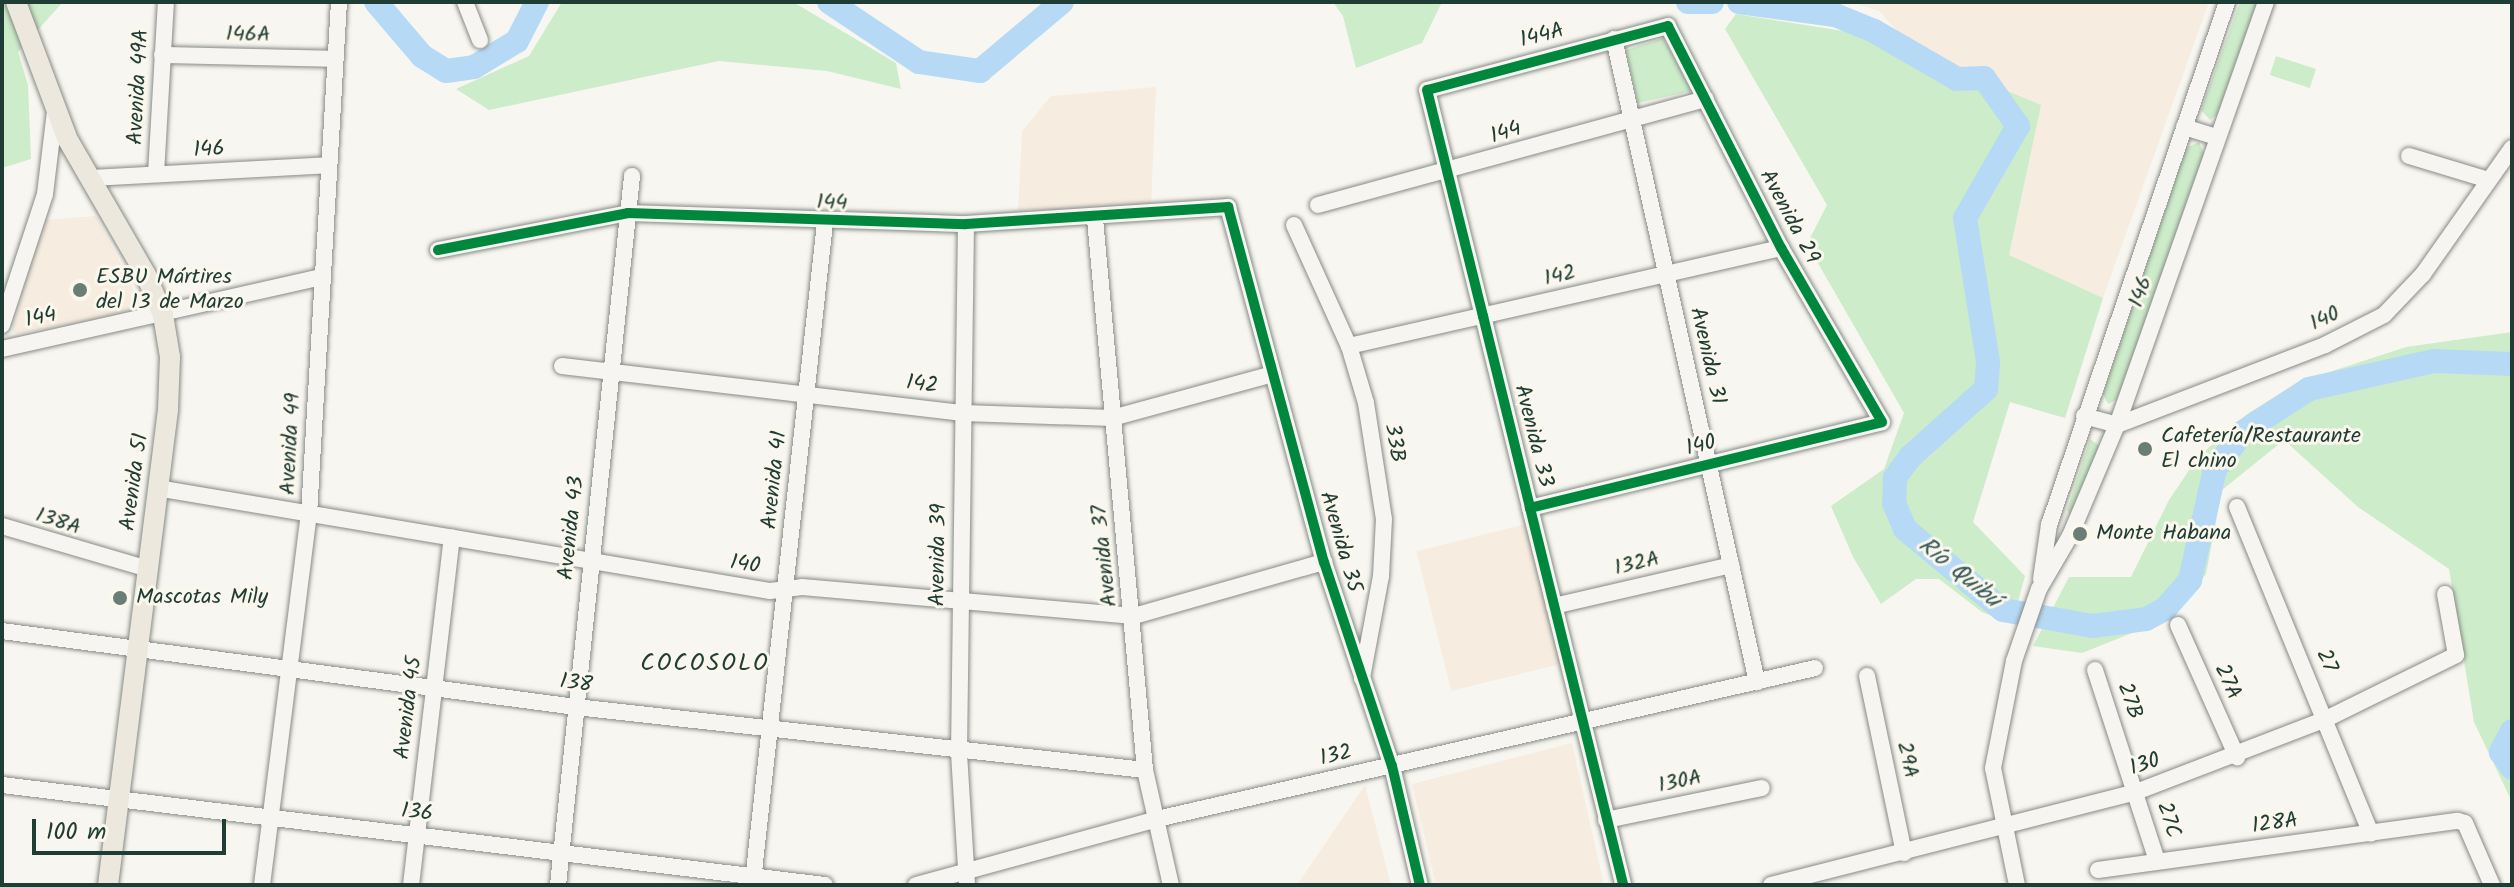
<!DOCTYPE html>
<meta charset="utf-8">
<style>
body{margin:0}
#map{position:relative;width:2514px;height:887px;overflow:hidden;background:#f8f6f0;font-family:Kalam,sans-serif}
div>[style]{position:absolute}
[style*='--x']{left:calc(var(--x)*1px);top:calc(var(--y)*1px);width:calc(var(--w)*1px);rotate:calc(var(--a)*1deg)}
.built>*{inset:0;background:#f7ece0;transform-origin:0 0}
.green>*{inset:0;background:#cdecc9;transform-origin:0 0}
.stream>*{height:4px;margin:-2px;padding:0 2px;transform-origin:2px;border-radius:2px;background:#b6daf6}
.river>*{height:24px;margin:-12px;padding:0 12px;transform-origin:12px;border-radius:12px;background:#b6daf6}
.roads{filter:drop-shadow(0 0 2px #868b86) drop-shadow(0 0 2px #868b86)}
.minor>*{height:16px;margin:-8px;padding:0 8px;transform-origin:8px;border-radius:8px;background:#f6f5f1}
.major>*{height:20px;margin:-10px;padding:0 10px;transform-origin:10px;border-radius:10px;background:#ece8dd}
.cycleway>*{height:10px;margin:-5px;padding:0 5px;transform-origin:5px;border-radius:5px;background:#00873e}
.dots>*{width:22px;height:22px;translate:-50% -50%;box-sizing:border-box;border:4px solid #fbf7ec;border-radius:50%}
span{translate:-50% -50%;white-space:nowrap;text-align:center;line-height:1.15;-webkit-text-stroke:6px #fbf7ec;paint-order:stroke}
.street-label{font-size:22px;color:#1f3d34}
.poi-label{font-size:22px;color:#1f3d34}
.left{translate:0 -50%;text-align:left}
.water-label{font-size:24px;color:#385a5b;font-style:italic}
.neighbourhood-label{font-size:24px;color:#1f3d34;letter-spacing:2px}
.frame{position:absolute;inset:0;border:4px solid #1f3d34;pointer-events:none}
.scale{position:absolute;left:32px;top:819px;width:194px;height:36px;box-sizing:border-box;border:4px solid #1f3d34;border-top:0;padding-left:10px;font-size:24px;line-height:28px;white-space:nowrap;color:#1f3d34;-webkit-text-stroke:6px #fbf7ec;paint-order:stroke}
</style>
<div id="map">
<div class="built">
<div style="clip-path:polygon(1851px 2px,2209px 2px,2103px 298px,2008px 255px,2040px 105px,2005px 90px,1985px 70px,1954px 67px,1906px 41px,1879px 11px)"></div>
<div style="clip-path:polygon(1156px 87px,1151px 208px,1018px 210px,1022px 131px,1051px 96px)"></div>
<div style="clip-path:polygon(96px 216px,145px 311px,16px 334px,12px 331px,43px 220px)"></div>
<div style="left:1526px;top:524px;width:144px;height:113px;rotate:76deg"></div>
<div style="clip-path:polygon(1572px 743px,1604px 885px,1436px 885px,1412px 784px)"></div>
<div style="clip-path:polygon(1365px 785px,1391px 885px,1297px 885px)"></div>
</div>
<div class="green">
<div style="clip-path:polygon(2px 2px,63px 2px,18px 52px,28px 85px,31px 159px,2px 168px)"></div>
<div style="clip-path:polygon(562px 2px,793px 2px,896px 63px,901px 89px,827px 71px,719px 61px,489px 110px,456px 89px,529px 56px)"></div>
<div style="clip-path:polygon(1333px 2px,1442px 2px,1422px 43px,1356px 68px,1343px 16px)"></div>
<div style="clip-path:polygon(2240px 2px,2259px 2px,2219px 113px,2210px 120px,2201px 110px)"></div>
<div style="clip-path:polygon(1736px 14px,1906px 41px,1954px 67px,1985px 70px,2005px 90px,2041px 105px,2009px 255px,2103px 298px,2065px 418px,2010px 402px,1973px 522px,2025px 576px,2012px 624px,1982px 612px,1939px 579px,1916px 579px,1881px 604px,1853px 557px,1831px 506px,1884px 469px,1904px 413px,1807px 244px,1827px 205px,1725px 29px)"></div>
<div style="clip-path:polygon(1663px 38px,1692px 91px,1638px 103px,1626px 50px)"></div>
<div style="left:2276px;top:56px;width:42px;height:20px;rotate:18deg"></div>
<div style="clip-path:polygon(2199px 142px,2204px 154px,2118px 399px,2108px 404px,2103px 394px,2186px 148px)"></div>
<div style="clip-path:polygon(2512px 332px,2512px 802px,2474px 722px,2449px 569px,2358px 507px,2284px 440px,2222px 490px,2206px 574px,2167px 619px,2082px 653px,2033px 646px,2069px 577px,2131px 577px,2169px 500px,2198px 457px,2247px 414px,2299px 382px,2406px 347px)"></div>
<div style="clip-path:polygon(2090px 439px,2101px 447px,2072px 518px,2067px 510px)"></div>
</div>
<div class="stream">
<div style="--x:2295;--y:885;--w:74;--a:0"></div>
</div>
<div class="river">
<div style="--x:376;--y:2;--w:71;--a:49.6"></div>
<div style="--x:422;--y:56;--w:28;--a:32"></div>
<div style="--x:446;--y:71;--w:28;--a:-8"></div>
<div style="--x:474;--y:67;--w:50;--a:-31.2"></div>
<div style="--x:517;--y:41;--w:44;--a:-62.9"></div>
<div style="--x:829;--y:2;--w:108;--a:33.7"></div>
<div style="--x:919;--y:62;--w:62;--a:8.4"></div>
<div style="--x:980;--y:71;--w:107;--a:-40.1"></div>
<div style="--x:1688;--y:2;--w:24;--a:0"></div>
<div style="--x:1739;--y:2;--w:97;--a:7.7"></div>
<div style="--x:1835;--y:15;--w:42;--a:22.3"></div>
<div style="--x:1874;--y:31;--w:96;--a:30"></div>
<div style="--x:1957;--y:79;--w:27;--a:-2"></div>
<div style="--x:1984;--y:78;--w:59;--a:54.7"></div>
<div style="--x:2018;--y:126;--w:106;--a:119.9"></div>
<div style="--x:1965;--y:218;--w:146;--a:80.9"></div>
<div style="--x:1988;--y:362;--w:27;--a:94"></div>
<div style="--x:1986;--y:389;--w:102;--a:138.2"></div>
<div style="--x:1910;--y:457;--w:26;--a:126"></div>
<div style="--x:1895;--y:478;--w:25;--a:92"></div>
<div style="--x:1894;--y:503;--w:28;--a:67"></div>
<div style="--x:1905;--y:529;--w:127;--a:39.6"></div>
<div style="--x:2003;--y:610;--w:91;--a:10.1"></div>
<div style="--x:2093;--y:626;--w:53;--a:-7.5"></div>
<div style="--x:2146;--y:619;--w:21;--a:-28"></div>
<div style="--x:2165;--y:609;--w:38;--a:-49"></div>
<div style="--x:2190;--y:580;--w:114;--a:-77.3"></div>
<div style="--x:2215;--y:469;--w:46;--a:-52.9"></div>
<div style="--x:2243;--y:432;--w:79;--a:-33.1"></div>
<div style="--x:2309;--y:389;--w:128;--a:-12.6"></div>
<div style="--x:2434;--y:361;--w:78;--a:2.2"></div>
<div style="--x:2512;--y:731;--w:24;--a:118"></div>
<div style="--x:2501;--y:752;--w:19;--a:55"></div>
</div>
<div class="roads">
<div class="minor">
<div style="--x:465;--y:2;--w:41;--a:68.5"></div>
<div style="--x:1614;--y:39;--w:659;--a:77.46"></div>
<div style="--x:162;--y:55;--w:172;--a:1.3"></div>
<div style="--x:2184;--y:127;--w:34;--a:17"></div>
<div style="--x:2409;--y:156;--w:79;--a:16.8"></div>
<div style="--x:156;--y:174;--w:172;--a:-86.7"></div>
<div style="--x:90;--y:178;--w:239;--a:-3.1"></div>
<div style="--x:1318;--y:205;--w:402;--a:-15.3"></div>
<div style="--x:1095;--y:219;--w:553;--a:84.81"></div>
<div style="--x:1145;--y:770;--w:118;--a:77.3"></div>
<div style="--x:966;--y:224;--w:529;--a:90.76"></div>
<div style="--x:959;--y:753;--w:132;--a:86.5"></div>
<div style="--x:1294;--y:225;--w:133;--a:65.6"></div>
<div style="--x:1349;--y:346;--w:59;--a:73.4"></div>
<div style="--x:1366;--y:403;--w:117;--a:81.2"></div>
<div style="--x:1384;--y:519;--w:57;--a:93"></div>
<div style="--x:1381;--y:576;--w:104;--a:100.6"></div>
<div style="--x:438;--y:250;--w:194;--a:-11"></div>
<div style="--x:628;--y:213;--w:338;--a:1.9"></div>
<div style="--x:966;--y:224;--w:263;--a:-3.7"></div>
<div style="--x:1228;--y:207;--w:368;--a:74.9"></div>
<div style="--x:1324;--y:562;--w:215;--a:71.6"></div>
<div style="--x:1392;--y:766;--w:122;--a:76.8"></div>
<div style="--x:2;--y:325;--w:138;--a:-71.8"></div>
<div style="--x:45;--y:194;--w:84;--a:-83.1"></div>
<div style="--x:1349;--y:346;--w:443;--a:-12.8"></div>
<div style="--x:2;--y:349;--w:328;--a:-12.7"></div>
<div style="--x:562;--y:366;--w:404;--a:6.7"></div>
<div style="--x:963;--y:413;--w:149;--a:1.9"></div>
<div style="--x:1112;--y:418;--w:167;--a:-15.3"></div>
<div style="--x:2084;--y:416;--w:34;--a:15"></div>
<div style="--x:2117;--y:425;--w:223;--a:-21"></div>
<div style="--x:2325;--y:345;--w:66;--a:-27"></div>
<div style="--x:2384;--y:315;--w:57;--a:-46.4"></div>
<div style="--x:2423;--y:274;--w:154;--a:-54.8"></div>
<div style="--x:157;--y:488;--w:622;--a:9.54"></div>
<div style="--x:770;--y:591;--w:32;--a:-7"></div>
<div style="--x:802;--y:587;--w:333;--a:5"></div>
<div style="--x:1134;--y:616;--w:198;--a:-15.9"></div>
<div style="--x:2237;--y:507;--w:353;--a:67.7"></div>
<div style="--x:1530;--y:508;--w:362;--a:-13.7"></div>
<div style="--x:1882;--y:422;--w:201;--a:-120.1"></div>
<div style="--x:1781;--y:248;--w:249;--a:-117"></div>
<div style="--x:1668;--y:26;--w:249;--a:165.1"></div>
<div style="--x:1427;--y:90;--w:233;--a:76.1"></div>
<div style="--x:1483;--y:316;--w:198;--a:76.2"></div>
<div style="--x:1530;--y:508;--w:388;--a:76.1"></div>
<div style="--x:2;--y:526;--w:152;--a:16.4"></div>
<div style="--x:2041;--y:579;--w:55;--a:-81.6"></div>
<div style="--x:2049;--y:525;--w:552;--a:-71.2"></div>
<div style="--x:1554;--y:606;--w:182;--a:-13"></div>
<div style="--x:2178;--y:625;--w:145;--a:65.9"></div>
<div style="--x:2;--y:631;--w:579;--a:7.54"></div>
<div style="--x:576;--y:707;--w:572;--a:6.32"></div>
<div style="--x:2095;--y:670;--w:201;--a:72"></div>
<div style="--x:1867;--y:676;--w:181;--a:78.2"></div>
<div style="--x:2;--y:785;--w:829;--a:6.93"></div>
<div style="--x:1606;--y:820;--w:159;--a:-11.6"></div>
<div style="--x:2098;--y:870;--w:363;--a:-7.8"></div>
<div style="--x:2458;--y:821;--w:7;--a:16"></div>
<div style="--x:2465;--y:823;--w:68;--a:66.5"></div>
<div style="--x:753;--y:881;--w:662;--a:-83.76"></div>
<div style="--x:262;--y:885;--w:374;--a:-82.8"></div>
<div style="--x:309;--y:514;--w:513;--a:-86.65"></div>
<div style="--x:411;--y:885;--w:350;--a:-83.3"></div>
<div style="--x:558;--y:885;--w:713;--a:-84.04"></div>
<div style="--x:916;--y:885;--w:250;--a:-15.3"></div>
<div style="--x:1157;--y:819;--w:675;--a:-12.92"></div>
<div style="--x:1771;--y:885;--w:377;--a:-14.3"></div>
<div style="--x:2136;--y:792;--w:204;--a:-21"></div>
<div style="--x:2326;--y:719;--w:145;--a:-26.2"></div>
<div style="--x:2456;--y:655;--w:62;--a:-100.2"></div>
<div style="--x:2017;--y:885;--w:119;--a:-101.6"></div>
<div style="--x:1993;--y:768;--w:109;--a:-78.9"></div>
<div style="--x:2014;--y:661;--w:76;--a:-70.9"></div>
<div style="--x:2039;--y:589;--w:61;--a:-59.7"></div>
<div style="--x:2070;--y:536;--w:121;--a:-67.1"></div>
<div style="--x:2117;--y:425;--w:448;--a:-70.6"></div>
</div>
<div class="major">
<div style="--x:16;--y:2;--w:147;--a:69.4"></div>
<div style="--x:68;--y:140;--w:156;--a:60"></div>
<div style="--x:146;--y:275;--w:43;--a:67"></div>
<div style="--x:163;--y:315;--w:43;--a:80.5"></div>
<div style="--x:170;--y:357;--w:53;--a:92.2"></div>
<div style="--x:168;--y:410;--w:479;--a:97.2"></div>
</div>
</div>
<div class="cycleway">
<div style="--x:438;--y:250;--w:194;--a:-11"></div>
<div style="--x:628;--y:213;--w:338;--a:1.9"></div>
<div style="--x:966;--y:224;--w:263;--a:-3.7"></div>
<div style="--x:1228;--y:207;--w:368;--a:74.9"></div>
<div style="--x:1324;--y:562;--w:215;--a:71.6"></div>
<div style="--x:1392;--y:766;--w:122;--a:76.8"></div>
<div style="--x:1530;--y:508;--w:362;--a:-13.7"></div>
<div style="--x:1882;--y:422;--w:201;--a:-120.1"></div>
<div style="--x:1781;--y:248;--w:249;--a:-117"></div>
<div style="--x:1668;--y:26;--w:249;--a:165.1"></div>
<div style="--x:1427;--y:90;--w:233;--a:76.1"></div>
<div style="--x:1483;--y:316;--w:198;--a:76.2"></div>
<div style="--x:1530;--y:508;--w:388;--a:76.1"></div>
</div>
<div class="dots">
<div style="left:80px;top:290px;background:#6b7e76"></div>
<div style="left:2145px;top:449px;background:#6b7e76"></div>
<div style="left:2080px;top:534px;background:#6b7e76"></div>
<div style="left:120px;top:598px;background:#6b7e76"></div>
</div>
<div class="street-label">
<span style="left:248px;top:35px;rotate:1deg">146A</span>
<span style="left:1542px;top:36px;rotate:-14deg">144A</span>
<span style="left:139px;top:87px;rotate:-87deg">Avenida 49A</span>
<span style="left:1506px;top:133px;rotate:-17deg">144</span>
<span style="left:209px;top:150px;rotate:-3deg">146</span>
<span style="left:832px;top:203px;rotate:1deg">144</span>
<span style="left:1789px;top:217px;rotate:62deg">Avenida 29</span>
<span style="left:1560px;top:276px;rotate:-13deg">142</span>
<span style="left:2141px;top:292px;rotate:-71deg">146</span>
<span style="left:41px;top:318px;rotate:-12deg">144</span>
<span style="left:2325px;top:319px;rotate:-25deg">140</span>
<span style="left:1707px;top:356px;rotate:77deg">Avenida 31</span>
<span style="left:922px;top:385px;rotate:7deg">142</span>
<span style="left:1533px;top:436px;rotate:76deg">Avenida 33</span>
<span style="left:1394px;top:443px;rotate:81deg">33B</span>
<span style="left:291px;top:444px;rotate:-87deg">Avenida 49</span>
<span style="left:1701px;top:446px;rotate:-14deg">140</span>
<span style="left:775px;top:480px;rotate:-84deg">Avenida 41</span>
<span style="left:135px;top:482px;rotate:-82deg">Avenida 51</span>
<span style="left:58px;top:522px;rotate:18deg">138A</span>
<span style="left:572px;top:528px;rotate:-84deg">Avenida 43</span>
<span style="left:1340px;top:542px;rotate:74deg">Avenida 35</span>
<span style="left:939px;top:555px;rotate:-89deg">Avenida 39</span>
<span style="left:1105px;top:556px;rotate:-96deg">Avenida 37</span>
<span style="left:1637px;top:564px;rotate:-13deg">132A</span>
<span style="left:745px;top:565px;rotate:9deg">140</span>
<span style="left:2326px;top:661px;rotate:67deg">27</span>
<span style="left:2227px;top:682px;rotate:66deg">27A</span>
<span style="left:576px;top:684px;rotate:8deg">138</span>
<span style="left:2129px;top:701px;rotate:71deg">27B</span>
<span style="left:409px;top:708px;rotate:-83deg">Avenida 45</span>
<span style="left:1336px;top:756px;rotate:-13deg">132</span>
<span style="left:1907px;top:760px;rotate:78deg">29A</span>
<span style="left:2145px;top:765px;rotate:-18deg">130</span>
<span style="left:1680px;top:782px;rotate:-12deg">130A</span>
<span style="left:417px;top:813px;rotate:7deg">136</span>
<span style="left:2168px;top:820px;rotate:73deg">27C</span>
<span style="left:2275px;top:824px;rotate:-7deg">128A</span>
</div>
<div class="poi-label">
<span class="left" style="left:96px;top:290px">ESBU Mártires<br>del 13 de Marzo</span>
<span class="left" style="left:2161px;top:449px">Cafetería/Restaurante<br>El chino</span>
<span class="left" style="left:2096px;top:534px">Monte Habana</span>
<span class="left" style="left:136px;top:598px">Mascotas Mily</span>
</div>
<div class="water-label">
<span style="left:1959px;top:573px;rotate:39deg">Río Quibú</span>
</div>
<div class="neighbourhood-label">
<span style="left:705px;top:664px">COCOSOLO</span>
</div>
<div class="frame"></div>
<div class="scale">100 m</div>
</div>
